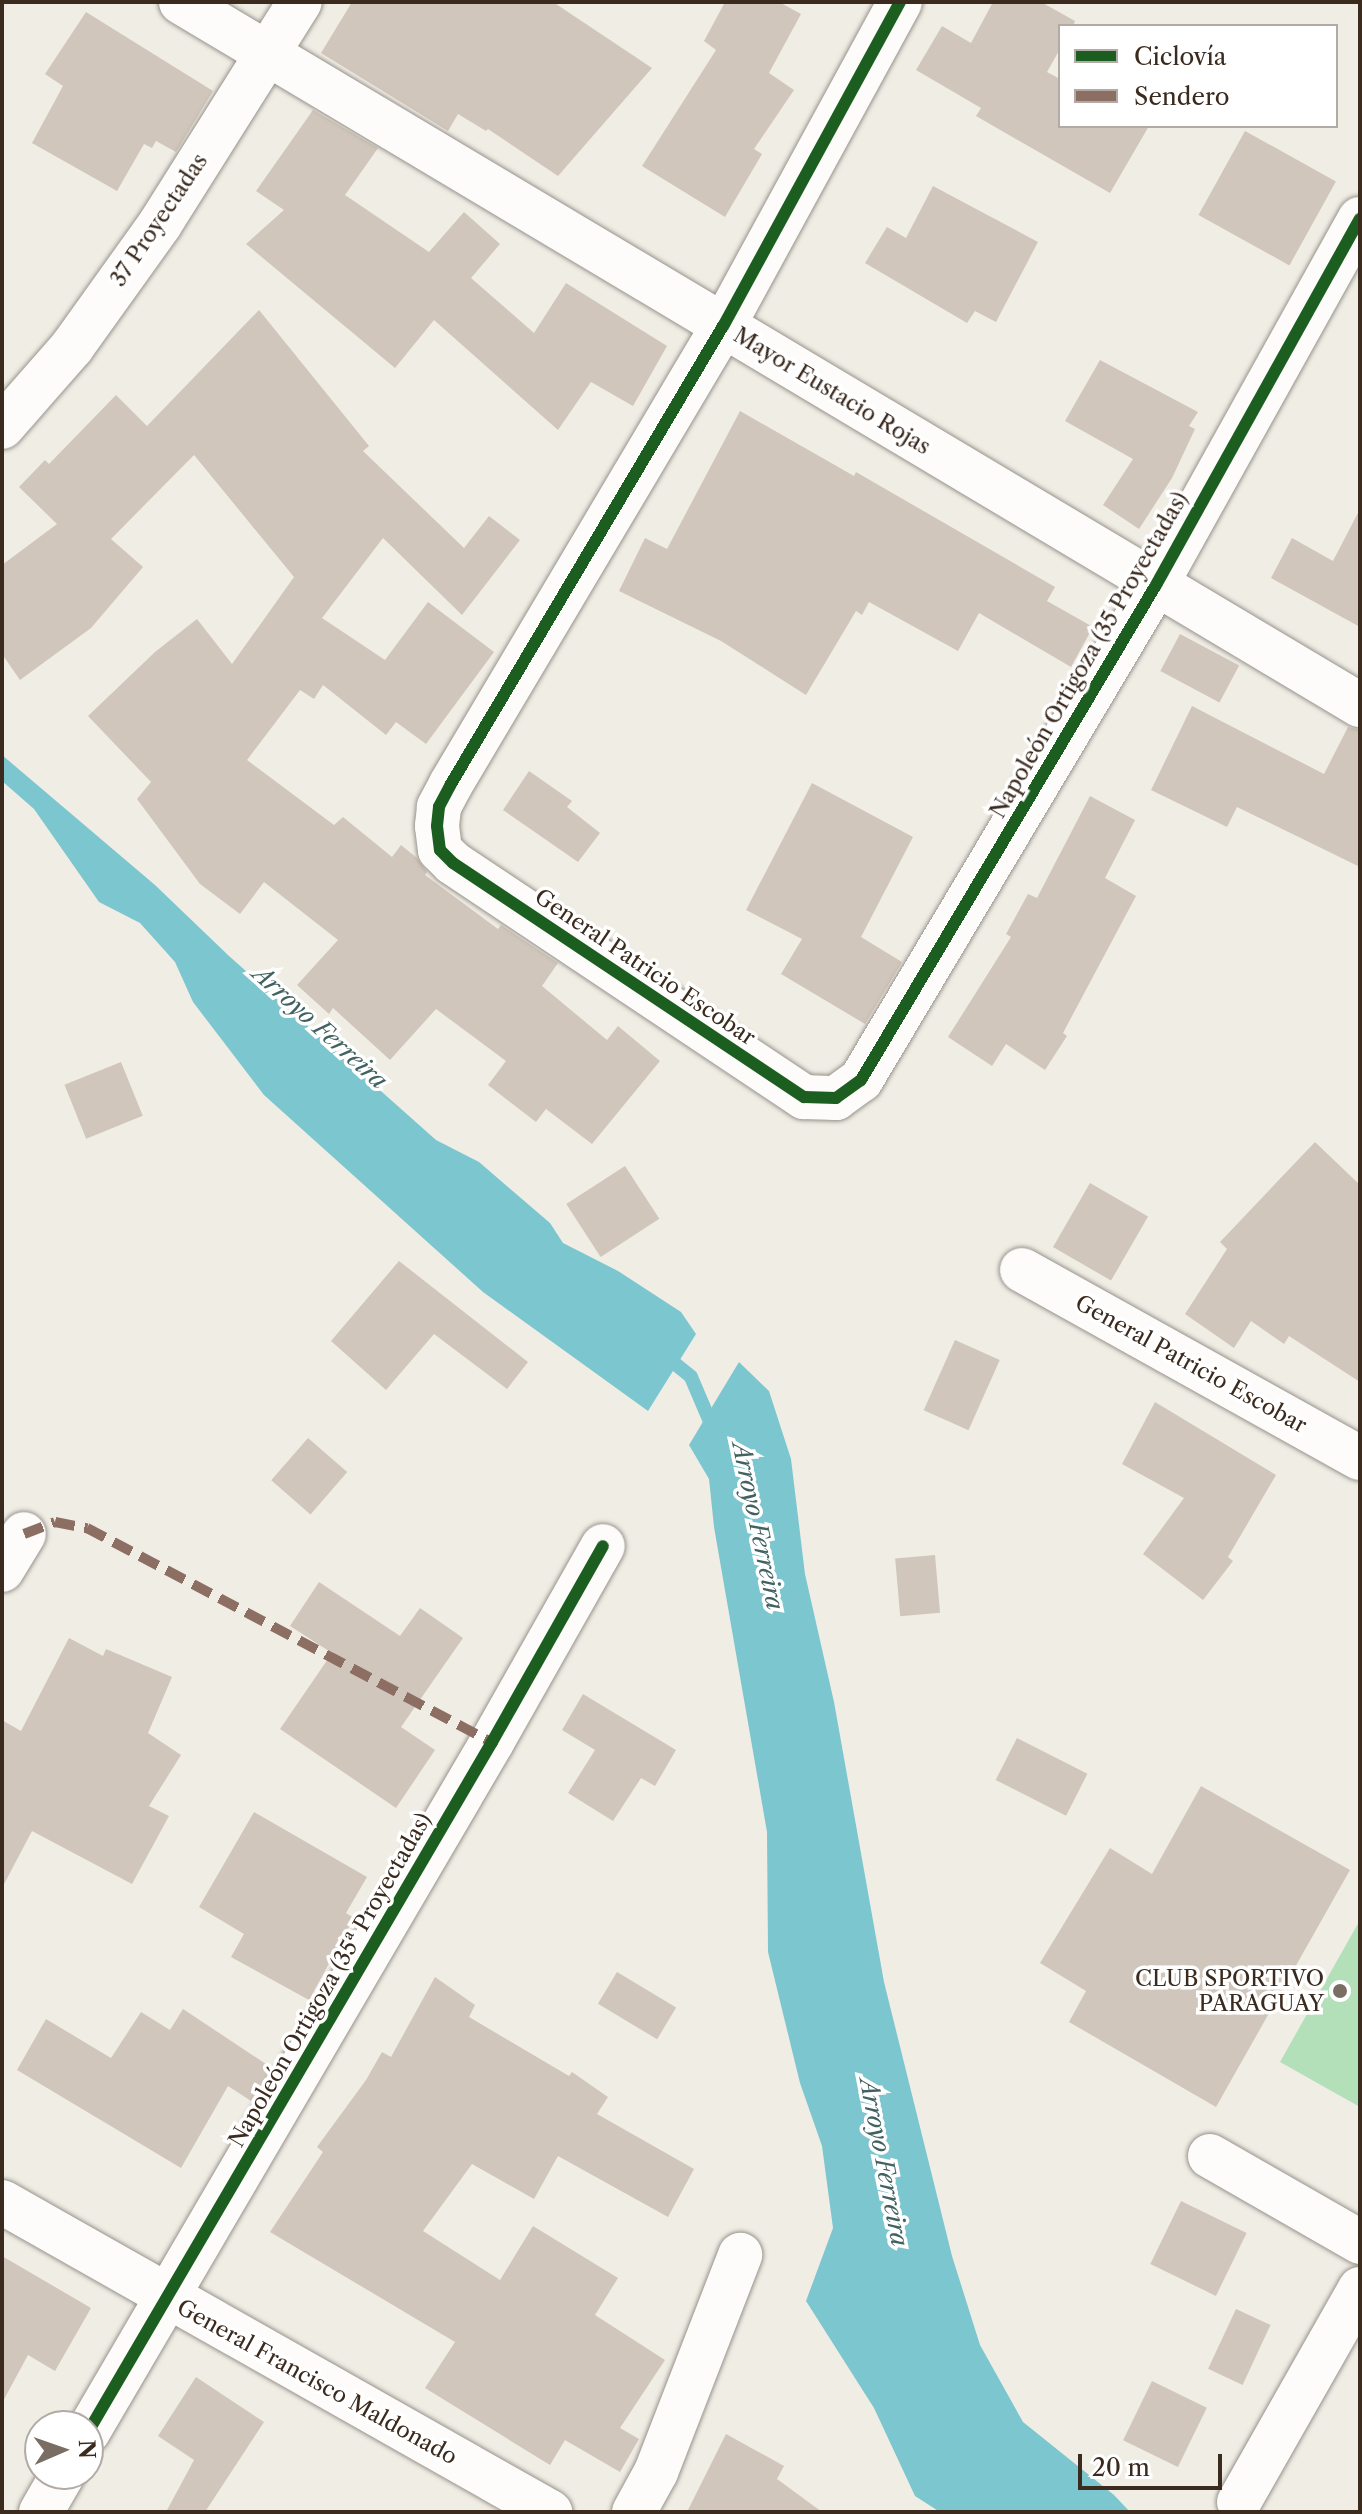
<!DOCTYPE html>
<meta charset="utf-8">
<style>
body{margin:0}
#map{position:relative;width:1362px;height:2514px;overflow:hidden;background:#f0ede5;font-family:"Libre Caslon Text",serif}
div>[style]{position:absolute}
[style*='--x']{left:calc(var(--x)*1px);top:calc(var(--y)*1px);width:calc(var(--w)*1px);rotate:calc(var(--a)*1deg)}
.green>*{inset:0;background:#b3dfb9}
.water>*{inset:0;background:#7cc6cf}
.stream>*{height:14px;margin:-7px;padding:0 7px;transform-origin:7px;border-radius:7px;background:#7cc6cf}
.building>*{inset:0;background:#d1c6bb;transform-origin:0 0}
.roads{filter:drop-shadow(0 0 2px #97938c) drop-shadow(0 0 2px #97938c)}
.minor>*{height:44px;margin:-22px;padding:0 22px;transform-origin:22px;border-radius:22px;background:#fdfcfb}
.tertiary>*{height:44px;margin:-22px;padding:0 22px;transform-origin:22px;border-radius:22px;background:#fdfcfb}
.quiet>*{height:10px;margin-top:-5px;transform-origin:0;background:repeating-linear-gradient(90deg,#8d6e63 0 20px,transparent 0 30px)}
.cycleway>*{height:12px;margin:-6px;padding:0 6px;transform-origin:6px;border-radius:6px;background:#1b5e20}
.dots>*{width:22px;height:22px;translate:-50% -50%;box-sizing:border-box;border:4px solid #fff;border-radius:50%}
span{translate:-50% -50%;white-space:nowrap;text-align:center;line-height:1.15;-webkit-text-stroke:7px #fff;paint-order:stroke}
.street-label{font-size:22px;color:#3b2a1e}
.poi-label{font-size:22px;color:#3b2a1e}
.right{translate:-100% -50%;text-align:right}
.water-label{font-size:24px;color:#416261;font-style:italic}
.frame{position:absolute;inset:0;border:4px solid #3b2a1e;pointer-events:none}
.legend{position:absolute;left:1058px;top:24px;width:280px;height:104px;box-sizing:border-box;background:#fff;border:2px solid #b1aaa5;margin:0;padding:10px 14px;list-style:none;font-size:24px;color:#3b2a1e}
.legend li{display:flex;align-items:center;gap:16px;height:40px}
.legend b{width:40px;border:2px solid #b1aaa5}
.north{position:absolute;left:24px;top:2410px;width:80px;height:80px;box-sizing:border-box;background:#fff;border:2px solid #b1aaa5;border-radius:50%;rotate:88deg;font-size:22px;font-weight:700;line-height:32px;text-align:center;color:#3b2a1e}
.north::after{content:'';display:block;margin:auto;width:28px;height:36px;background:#7a6e64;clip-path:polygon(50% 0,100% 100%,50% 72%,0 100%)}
.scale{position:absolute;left:1078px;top:2454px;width:144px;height:36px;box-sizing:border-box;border:4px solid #3b2a1e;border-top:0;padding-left:10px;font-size:24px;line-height:28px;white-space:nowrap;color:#3b2a1e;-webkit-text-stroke:6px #fff;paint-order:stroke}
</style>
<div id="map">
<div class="green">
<div style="clip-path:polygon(1360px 1920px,1360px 2107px,1280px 2062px)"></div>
</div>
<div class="water">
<div style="clip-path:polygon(2px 755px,155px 885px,229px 956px,436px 1140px,479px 1162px,550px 1223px,563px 1243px,618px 1271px,681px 1312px,696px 1334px,648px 1411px,483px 1292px,264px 1095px,193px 1002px,175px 962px,140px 923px,99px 902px,34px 809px,2px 781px)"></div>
<div style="clip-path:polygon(739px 1362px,769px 1391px,791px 1459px,805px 1574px,834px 1702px,884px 1982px,952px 2256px,980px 2345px,1023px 2422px,1114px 2495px,1130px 2512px,940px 2512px,915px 2496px,874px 2408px,806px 2301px,833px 2228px,822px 2146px,800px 2083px,768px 1952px,767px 1832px,714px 1527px,709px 1479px,689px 1445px)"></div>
</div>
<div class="stream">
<div style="--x:663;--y:1354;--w:36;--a:39"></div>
<div style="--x:691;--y:1377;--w:59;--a:66.9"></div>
</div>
<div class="building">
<div style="clip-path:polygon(352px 2px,553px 2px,652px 68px,558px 176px,488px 129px,486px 131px,458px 114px,448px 131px,321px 53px)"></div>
<div style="clip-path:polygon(725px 2px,779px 2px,801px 14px,769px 73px,794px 90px,754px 149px,762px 154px,725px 217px,642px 166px,716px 50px,704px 41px)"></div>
<div style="clip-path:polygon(993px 2px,1041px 2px,1075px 21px,1073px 26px,1060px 26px,1060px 49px,1047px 72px,1060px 79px,1060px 126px,1149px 126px,1110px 193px,976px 116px,981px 108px,916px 70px,942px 26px,971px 43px)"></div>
<div style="clip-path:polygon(86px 12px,213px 91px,176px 152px,156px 141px,152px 148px,144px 144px,117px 191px,32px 143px,63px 86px,45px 74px)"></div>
<div style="clip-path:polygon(313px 110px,378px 148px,345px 195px,429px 252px,464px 212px,500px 244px,471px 278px,534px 333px,566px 283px,667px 346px,633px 406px,591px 382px,558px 430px,434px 320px,395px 368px,246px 244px,284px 210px,256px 191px)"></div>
<div style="left:1245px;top:131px;width:104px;height:96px;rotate:29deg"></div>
<div style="clip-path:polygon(933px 186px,1038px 242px,996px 322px,975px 311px,967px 323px,865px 263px,887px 227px,906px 238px)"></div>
<div style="clip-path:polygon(259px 310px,369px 446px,363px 451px,464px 548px,489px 516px,520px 540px,462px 615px,383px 538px,322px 618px,385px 660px,428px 602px,494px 652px,426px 744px,396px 722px,386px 735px,323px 685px,314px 699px,300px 690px,247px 760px,334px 825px,343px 817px,392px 857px,401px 845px,417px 858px,427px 872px,425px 875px,498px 929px,501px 925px,558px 963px,542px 986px,607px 1040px,618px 1026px,660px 1061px,592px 1144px,546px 1109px,536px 1122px,488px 1085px,506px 1061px,436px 1009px,390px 1060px,333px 1008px,329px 1014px,297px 985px,338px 940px,264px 882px,240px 914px,200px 884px,137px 799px,151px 782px,88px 716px,155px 652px,197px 619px,232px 664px,294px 577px,194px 455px,111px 539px,143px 567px,91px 628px,20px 680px,2px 654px,2px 565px,57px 524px,19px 487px,45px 460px,49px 464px,116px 395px,147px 426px)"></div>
<div style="clip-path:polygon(1100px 360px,1198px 412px,1189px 426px,1195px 429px,1172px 478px,1139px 529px,1103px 505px,1133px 459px,1065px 421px)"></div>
<div style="clip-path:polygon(740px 411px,854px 476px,856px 472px,1055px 587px,1047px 601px,1093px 627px,1071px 667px,979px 613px,958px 651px,869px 602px,862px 615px,856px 611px,806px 695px,721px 641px,619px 591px,645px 538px,667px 549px)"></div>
<div style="clip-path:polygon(1360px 509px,1360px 627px,1271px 578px,1292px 538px,1333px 561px)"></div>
<div style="left:1180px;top:634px;width:67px;height:42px;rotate:28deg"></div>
<div style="clip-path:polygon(1192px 706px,1324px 774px,1348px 727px,1360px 730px,1360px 867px,1237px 807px,1227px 827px,1151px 790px)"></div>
<div style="clip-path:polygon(529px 771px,572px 801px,567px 807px,600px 833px,578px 862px,503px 810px)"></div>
<div style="clip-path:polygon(812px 783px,913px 837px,861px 937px,902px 962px,865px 1024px,781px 974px,802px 939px,746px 910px)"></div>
<div style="clip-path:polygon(1090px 796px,1135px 820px,1105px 878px,1136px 896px,1063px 1033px,1067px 1036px,1045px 1070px,1006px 1044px,992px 1066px,948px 1037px,1011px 937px,1006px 934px,1028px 894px,1037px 898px)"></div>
<div style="left:121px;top:1062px;width:58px;height:61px;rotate:68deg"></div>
<div style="clip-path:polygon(1315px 1142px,1360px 1185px,1360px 1382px,1289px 1336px,1284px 1344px,1251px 1321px,1234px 1348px,1185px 1314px,1227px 1249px,1220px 1242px)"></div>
<div style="left:625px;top:1166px;width:63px;height:70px;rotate:57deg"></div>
<div style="left:1090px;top:1183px;width:67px;height:74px;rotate:30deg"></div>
<div style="clip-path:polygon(399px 1261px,528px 1362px,507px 1389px,434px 1334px,386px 1390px,331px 1341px)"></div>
<div style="left:955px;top:1340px;width:49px;height:77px;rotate:24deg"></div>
<div style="clip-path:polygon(1155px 1402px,1276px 1475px,1228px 1557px,1233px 1561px,1203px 1600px,1143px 1554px,1184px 1498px,1122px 1464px)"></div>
<div style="left:308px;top:1438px;width:52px;height:56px;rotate:41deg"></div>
<div style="left:935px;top:1555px;width:58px;height:40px;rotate:85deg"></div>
<div style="clip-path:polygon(319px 1582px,400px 1636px,420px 1608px,463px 1638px,401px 1727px,435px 1750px,396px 1808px,280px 1729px,332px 1653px,290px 1626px)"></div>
<div style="clip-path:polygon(69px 1638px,103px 1656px,106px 1649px,172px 1677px,148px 1733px,181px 1755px,149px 1806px,169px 1816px,132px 1884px,32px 1831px,2px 1888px,2px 1720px,21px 1731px)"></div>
<div style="clip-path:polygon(583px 1694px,676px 1750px,655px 1786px,641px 1778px,613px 1821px,568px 1793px,595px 1750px,562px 1730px)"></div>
<div style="left:1017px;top:1738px;width:79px;height:47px;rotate:27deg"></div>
<div style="clip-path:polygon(1201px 1786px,1350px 1870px,1216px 2107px,1069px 2022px,1086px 1991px,1040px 1963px,1110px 1848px,1152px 1874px)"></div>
<div style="clip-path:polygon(254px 1812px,367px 1877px,346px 1913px,354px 1918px,309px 2000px,231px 1957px,244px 1934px,199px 1907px)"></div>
<div style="left:617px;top:1972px;width:69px;height:37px;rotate:31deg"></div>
<div style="clip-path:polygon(435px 1977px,475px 2005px,469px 2017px,569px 2076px,572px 2072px,608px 2097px,597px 2114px,694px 2169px,668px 2217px,558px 2156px,534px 2199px,472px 2164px,423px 2231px,500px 2280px,533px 2226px,618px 2278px,595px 2315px,665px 2360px,620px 2428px,639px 2439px,620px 2472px,565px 2440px,550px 2465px,425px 2388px,455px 2342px,270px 2232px,323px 2152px,317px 2147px,366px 2080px,382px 2052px,391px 2057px)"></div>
<div style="clip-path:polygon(183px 2009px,272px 2068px,251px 2101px,228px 2086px,181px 2168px,17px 2070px,46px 2019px,111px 2058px,141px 2012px,170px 2030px)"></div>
<div style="left:1181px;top:2201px;width:73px;height:70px;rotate:26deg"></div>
<div style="clip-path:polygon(2px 2256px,91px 2308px,55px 2371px,28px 2355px,2px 2403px)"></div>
<div style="left:1236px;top:2309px;width:38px;height:66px;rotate:25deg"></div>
<div style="clip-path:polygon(196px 2377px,264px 2422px,205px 2512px,166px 2512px,194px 2460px,158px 2436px)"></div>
<div style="left:1152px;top:2381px;width:61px;height:66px;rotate:26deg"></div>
<div style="clip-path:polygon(726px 2434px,784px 2466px,777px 2479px,822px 2512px,687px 2512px)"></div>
</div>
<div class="roads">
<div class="minor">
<div style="--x:900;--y:2;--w:369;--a:118.6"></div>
<div style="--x:723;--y:326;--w:533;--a:120.71"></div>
<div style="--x:451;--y:784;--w:26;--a:118"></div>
<div style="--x:439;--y:807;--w:19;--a:96"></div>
<div style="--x:437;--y:826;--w:24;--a:83"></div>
<div style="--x:440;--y:850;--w:18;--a:45"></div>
<div style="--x:453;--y:863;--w:422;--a:33.7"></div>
<div style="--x:804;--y:1097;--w:32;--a:2"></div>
<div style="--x:836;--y:1098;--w:31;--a:-36"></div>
<div style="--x:861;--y:1080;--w:576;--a:-59.21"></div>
<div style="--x:1156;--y:585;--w:419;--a:-60.9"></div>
<div style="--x:2;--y:427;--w:106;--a:-48.8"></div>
<div style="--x:72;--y:347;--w:151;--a:-54.4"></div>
<div style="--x:160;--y:224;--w:262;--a:-57.8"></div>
<div style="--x:1022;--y:1270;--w:387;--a:29.1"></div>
<div style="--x:2;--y:1570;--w:42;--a:-58.6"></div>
<div style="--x:1210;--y:2156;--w:173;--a:29.8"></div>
<div style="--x:2;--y:2202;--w:630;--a:29.5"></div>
<div style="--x:88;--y:2432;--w:800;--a:-59.65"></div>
<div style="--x:492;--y:1742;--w:225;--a:-60.5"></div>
<div style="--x:1239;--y:2502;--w:245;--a:-60.4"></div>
<div style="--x:41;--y:2512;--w:44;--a:-59.9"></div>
<div style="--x:634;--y:2512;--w:46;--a:-61.2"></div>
<div style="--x:656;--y:2472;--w:233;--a:-68.8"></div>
</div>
<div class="tertiary">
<div style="--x:181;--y:2;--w:1373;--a:30.81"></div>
</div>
</div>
<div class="quiet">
<div style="--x:24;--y:1534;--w:33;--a:-21"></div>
<div style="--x:55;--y:1522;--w:33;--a:11"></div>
<div style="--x:87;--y:1528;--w:458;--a:27.9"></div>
</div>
<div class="cycleway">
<div style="--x:900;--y:2;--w:369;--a:118.6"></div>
<div style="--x:723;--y:326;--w:533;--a:120.71"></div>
<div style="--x:451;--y:784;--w:26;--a:118"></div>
<div style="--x:439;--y:807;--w:19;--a:96"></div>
<div style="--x:437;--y:826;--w:24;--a:83"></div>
<div style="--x:440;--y:850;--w:18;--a:45"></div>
<div style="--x:453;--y:863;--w:422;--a:33.7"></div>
<div style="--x:804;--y:1097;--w:32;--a:2"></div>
<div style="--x:836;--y:1098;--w:31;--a:-36"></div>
<div style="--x:861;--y:1080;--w:576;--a:-59.21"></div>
<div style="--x:1156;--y:585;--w:419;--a:-60.9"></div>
<div style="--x:88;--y:2432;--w:800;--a:-59.65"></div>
<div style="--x:492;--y:1742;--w:225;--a:-60.5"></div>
</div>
<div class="dots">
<div style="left:1340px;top:1991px;background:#7a6e64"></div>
</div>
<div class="street-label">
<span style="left:159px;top:220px;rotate:-56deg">37 Proyectadas</span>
<span style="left:832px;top:391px;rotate:31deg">Mayor Eustacio Rojas</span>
<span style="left:1089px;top:655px;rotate:-60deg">Napoleón Ortigoza (35 Proyectadas)</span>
<span style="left:645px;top:967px;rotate:34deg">General Patricio Escobar</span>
<span style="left:1191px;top:1364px;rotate:29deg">General Patricio Escobar</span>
<span style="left:330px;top:1980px;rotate:-60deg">Napoleón Ortigoza (35ª Proyectadas)</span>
<span style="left:317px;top:2382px;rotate:29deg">General Francisco Maldonado</span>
</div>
<div class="poi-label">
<span class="right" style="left:1324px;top:1991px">CLUB SPORTIVO<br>PARAGUAY</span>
</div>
<div class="water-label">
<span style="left:320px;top:1027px;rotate:42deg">Arroyo Ferreira</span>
<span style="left:758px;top:1526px;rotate:78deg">Arroyo Ferreira</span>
<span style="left:884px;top:2162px;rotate:79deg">Arroyo Ferreira</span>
</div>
<div class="frame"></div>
<ul class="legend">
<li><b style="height:10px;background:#1b5e20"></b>Ciclovía</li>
<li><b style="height:10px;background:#8d6e63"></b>Sendero</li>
</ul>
<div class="north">N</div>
<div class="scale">20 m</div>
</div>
